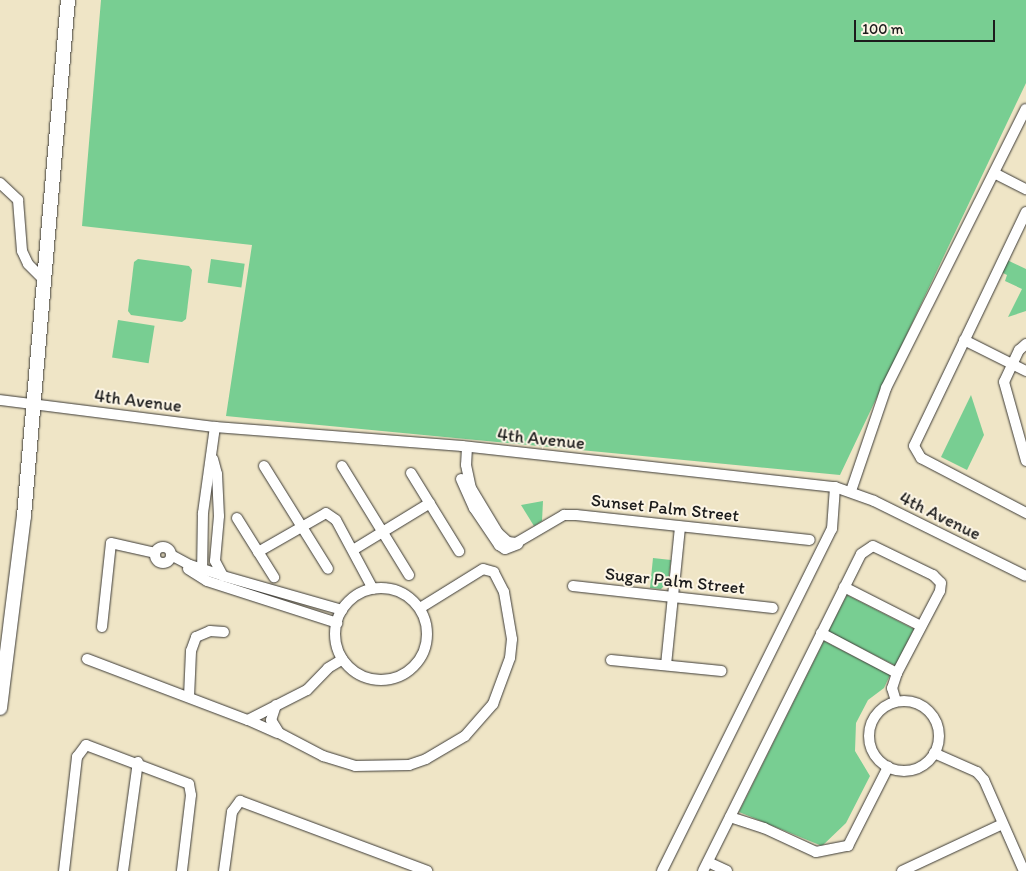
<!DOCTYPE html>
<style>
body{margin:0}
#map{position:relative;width:1026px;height:871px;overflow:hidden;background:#efe5c6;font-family:Itim,sans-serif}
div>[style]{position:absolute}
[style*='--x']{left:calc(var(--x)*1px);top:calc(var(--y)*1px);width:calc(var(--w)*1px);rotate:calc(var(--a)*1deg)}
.green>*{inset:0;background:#78ce92;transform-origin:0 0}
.roads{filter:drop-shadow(0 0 1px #3c3a36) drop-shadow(0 0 1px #3c3a36)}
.minor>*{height:10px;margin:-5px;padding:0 5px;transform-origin:5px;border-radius:5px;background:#fff}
.minor>.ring{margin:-5px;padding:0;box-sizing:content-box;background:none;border:10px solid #fff;border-radius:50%}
.secondary>*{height:14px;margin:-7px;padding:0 7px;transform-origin:7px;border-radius:7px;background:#fff}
span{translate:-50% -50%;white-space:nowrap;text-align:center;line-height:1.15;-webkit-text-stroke:4px #fcf5e5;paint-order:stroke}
.street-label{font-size:18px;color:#1c1c1c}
.scale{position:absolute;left:854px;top:20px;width:141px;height:22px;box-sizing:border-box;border:2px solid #1c1c1c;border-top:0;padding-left:6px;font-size:15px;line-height:18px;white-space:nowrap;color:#1c1c1c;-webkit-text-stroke:4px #fcf5e5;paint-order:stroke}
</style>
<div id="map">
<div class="green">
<div style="clip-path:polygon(101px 0,1026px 0,1026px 83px,840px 475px,226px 416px,252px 245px,82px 226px)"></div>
<div style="clip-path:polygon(138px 259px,189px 266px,192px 270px,186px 319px,182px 322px,131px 315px,128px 311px,134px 262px)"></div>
<div style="left:211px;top:259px;width:34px;height:24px;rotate:8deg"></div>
<div style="clip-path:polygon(1007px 260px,1026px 269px,1026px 311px,1008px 317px,1022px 289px,1005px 281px,1007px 275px,1001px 272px)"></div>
<div style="left:118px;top:320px;width:37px;height:38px;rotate:9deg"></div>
<div style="clip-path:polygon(971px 395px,984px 435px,967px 470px,941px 457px)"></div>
<div style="clip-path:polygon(543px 501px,542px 521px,534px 526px,521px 505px)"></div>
<div style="clip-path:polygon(653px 558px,671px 560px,668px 582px,661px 589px,650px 588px)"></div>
<div style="left:847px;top:595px;width:75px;height:41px;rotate:27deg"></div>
<div style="clip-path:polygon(824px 641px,890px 675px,884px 688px,868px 700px,856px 723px,855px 751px,870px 776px,846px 823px,822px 846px,739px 812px)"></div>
</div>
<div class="roads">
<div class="minor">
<div style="--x:994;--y:173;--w:36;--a:27"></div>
<div style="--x:0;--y:183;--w:25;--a:43"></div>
<div style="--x:18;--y:200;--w:51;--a:85.5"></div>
<div style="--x:22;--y:251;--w:14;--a:65"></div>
<div style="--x:28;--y:264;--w:23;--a:45"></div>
<div style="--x:1026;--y:212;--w:259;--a:115.6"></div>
<div style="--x:914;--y:446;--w:14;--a:60"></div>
<div style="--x:921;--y:458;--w:119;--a:27.6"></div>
<div style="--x:964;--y:340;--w:69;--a:26.6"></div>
<div style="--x:1026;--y:344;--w:9;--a:139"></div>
<div style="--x:1019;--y:350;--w:35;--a:115"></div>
<div style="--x:1004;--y:382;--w:82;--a:74.4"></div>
<div style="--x:0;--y:400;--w:217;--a:7.2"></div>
<div style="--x:215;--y:427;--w:248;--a:4.4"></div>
<div style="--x:462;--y:446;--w:375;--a:6.3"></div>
<div style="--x:835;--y:487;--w:41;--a:19.7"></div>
<div style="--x:874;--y:501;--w:169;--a:26.3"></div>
<div style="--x:467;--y:447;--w:18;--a:93"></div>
<div style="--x:466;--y:465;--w:24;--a:78"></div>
<div style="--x:471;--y:488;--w:52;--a:59"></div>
<div style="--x:498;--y:533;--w:13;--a:42"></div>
<div style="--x:508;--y:542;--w:8;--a:7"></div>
<div style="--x:516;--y:543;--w:56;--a:-30.3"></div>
<div style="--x:564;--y:515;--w:12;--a:0"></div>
<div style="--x:576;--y:515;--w:235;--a:6.1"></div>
<div style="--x:213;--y:459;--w:16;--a:75"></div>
<div style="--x:217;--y:474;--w:42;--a:87.3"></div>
<div style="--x:219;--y:516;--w:45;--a:95.1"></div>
<div style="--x:215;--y:561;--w:17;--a:62"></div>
<div style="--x:264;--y:466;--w:121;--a:58.1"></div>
<div style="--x:342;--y:466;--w:128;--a:58.4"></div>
<div style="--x:411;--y:473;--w:92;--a:58.4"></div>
<div style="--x:461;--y:479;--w:32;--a:66"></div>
<div style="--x:474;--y:508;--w:45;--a:56"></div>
<div style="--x:499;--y:545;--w:7;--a:34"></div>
<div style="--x:505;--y:549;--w:14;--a:-21"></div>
<div style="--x:851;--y:491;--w:109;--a:-71.2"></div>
<div style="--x:886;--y:388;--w:312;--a:-63.4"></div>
<div style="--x:237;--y:518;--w:70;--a:57.9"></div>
<div class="ring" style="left:155px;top:547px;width:6px;height:6px"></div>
<div style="--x:353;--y:550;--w:90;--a:-31.4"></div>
<div style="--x:258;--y:552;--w:78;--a:-29.8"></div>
<div style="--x:326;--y:513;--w:12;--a:35"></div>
<div style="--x:336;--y:520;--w:78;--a:61.8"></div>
<div style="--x:171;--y:555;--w:21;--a:28"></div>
<div style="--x:190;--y:565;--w:35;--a:18"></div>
<div style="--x:223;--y:576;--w:124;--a:15.9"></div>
<div style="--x:188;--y:569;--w:22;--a:32"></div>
<div style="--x:207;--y:581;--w:137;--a:17.9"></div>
<div style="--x:202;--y:575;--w:62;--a:-89.1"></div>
<div style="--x:203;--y:513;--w:87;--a:-82.1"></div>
<div style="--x:573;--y:586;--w:201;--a:6.3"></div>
<div style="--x:844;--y:587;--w:86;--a:26.9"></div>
<div class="ring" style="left:335px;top:588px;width:82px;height:82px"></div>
<div style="--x:102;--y:627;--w:84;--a:-83.9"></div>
<div style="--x:111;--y:543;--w:45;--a:12.8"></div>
<div style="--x:821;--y:633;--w:86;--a:27.8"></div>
<div style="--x:897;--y:673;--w:16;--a:108"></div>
<div style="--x:892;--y:688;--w:14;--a:73"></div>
<div style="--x:87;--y:659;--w:172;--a:20.8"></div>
<div style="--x:248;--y:720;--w:66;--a:-27"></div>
<div style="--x:307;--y:690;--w:30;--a:-46"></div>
<div style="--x:328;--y:668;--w:17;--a:-31"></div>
<div style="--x:611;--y:660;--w:111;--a:5.7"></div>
<div style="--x:666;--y:665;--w:139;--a:-84.2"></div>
<div style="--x:189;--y:697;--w:46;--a:-87.5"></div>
<div style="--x:191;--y:651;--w:15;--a:-70"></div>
<div style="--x:196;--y:637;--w:15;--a:-23"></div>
<div style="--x:210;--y:631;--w:14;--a:4"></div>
<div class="ring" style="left:869px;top:701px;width:60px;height:60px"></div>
<div style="--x:276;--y:705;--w:16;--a:108"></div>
<div style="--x:271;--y:720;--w:15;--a:58"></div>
<div style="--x:279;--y:733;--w:50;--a:27.6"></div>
<div style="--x:323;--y:756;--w:34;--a:17"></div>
<div style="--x:355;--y:766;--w:54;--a:-1.1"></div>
<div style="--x:409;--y:765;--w:18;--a:-19"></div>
<div style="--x:426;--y:759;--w:45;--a:-30.5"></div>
<div style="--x:465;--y:736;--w:43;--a:-48.8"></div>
<div style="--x:493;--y:704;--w:49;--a:-69.7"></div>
<div style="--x:510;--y:658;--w:19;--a:-84"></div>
<div style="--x:512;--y:639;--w:48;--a:-99.7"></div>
<div style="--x:504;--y:592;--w:22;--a:-117"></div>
<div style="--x:494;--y:572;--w:11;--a:-165"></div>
<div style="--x:483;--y:569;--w:74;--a:148.2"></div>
<div style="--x:248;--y:720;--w:32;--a:24"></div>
<div style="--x:934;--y:753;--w:47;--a:23.8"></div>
<div style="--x:977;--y:772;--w:11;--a:49"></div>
<div style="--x:984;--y:780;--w:99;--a:66.3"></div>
<div style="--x:730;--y:817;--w:36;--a:18"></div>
<div style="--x:764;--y:828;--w:57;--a:24.8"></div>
<div style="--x:816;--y:852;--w:33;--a:-11"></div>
<div style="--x:848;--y:846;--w:89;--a:-63.1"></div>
<div style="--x:708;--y:862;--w:21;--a:25"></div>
<div style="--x:64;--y:871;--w:115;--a:-83.5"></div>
<div style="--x:77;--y:757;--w:15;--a:-53"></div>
<div style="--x:86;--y:745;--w:110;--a:20.7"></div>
<div style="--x:189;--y:784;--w:11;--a:80"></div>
<div style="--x:191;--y:795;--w:77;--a:96.8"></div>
<div style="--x:123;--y:871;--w:110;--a:-82.2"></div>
<div style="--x:224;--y:871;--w:60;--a:-82.3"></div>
<div style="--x:232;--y:812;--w:14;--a:-54"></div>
<div style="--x:240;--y:801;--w:200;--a:20.5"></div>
<div style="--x:662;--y:871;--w:382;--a:-63.6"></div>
<div style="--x:832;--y:529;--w:42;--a:-85.9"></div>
<div style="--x:703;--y:871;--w:354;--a:-63.5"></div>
<div style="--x:861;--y:554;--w:14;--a:-34"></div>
<div style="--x:873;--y:546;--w:67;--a:25.8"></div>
<div style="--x:933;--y:575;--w:11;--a:45"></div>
<div style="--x:941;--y:583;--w:8;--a:97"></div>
<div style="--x:940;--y:591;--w:93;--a:117.7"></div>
<div style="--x:902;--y:871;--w:111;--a:-25"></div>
</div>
<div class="secondary">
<div style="--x:0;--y:708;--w:193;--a:-82.9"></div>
<div style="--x:24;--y:516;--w:518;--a:-85.13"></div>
</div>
</div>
<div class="street-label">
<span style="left:138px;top:401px;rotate:7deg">4th Avenue</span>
<span style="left:541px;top:439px;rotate:6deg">4th Avenue</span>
<span style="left:665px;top:508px;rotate:6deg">Sunset Palm Street</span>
<span style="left:940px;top:516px;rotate:26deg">4th Avenue</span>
<span style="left:675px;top:581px;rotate:6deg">Sugar Palm Street</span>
</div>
<div class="scale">100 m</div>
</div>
